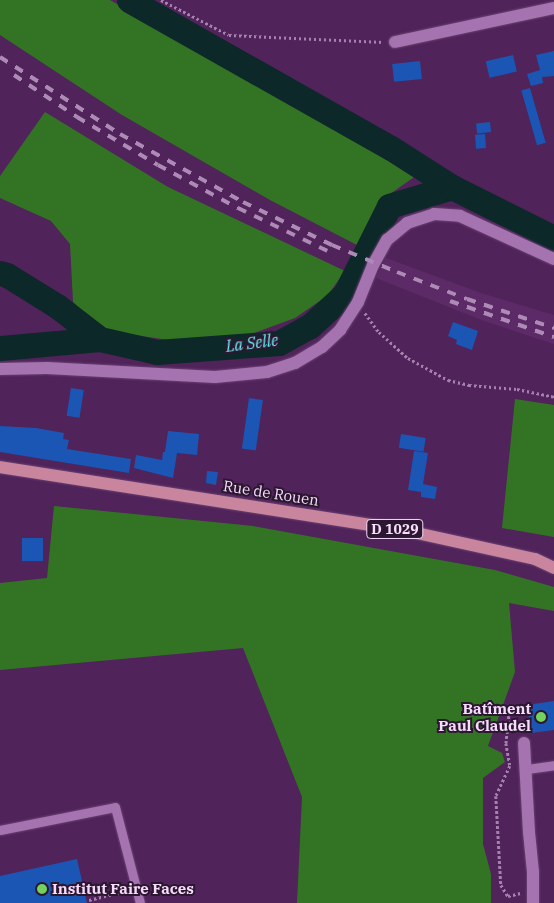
<!DOCTYPE html>
<meta charset="utf-8">
<style>
body{margin:0}
#map{position:relative;width:554px;height:903px;overflow:hidden;background:#50235a;font-family:"IBM Plex Serif",serif}
div>[style]{position:absolute}
[style*='--x']{left:calc(var(--x)*1px);top:calc(var(--y)*1px);width:calc(var(--w)*1px);rotate:calc(var(--a)*1deg)}
.built>*{inset:0;background:#5c2b67}
.green>*{inset:0;background:#337424}
.river>*{height:25px;margin:-12.5px;padding:0 12.5px;transform-origin:12.5px;border-radius:12.5px;background:#0d2829}
.building>*{inset:0;background:#1b56b4;transform-origin:0 0}
.path>*{height:2.5px;margin-top:-1.25px;transform-origin:0;background:repeating-linear-gradient(90deg,#a581ad 0 2.5px,transparent 0 5px)}
.roads{filter:drop-shadow(0 0 1px #6a4273) drop-shadow(0 0 1px #6a4273)}
.lane>*{height:9px;margin:-4.5px;padding:0 4.5px;transform-origin:4.5px;border-radius:4.5px;background:#a473b0}
.street>*{height:12px;margin:-6px;padding:0 6px;transform-origin:6px;border-radius:6px;background:#a473b0}
.primary>*{height:12px;margin:-6px;padding:0 6px;transform-origin:6px;border-radius:6px;background:#c9859d}
.rail>*{height:4px;margin-top:-2px;transform-origin:0;background:repeating-linear-gradient(90deg,#ae8bb6 0 9px,transparent 0 18px)}
.dots>*{width:14px;height:14px;translate:-50% -50%;box-sizing:border-box;border:2px solid #2b172f;border-radius:50%}
span{translate:-50% -50%;white-space:nowrap;text-align:center;line-height:1.15;-webkit-text-stroke:4px #2b172f;paint-order:stroke}
.shield-label span{padding:1px 4px;background:#2b172f;border:1px solid;border-radius:4px;-webkit-text-stroke-width:0}
.shield-label{font-size:14px;color:#f6dbfc;font-weight:700}
.street-label{font-size:15px;color:#f6dbfc}
.poi-label{font-size:15px;color:#f6dbfc;font-weight:700}
.right{translate:-100% -50%;text-align:right}
.left{translate:0 -50%;text-align:left}
.water-label{font-size:16px;color:#6ceff6;font-style:italic}
</style>
<div id="map">
<div class="built">
<div style="clip-path:polygon(386px 258px,481px 293px,554px 315px,554px 344px,484px 321px,376px 278px)"></div>
</div>
<div class="green">
<div style="clip-path:polygon(0 0,110px 0,417px 175px,380px 201px,357px 245px,270px 200px,122px 115px,0 35px)"></div>
<div style="clip-path:polygon(45px 112px,168px 187px,345px 271px,327px 296px,295px 318px,251px 334px,169px 340px,101px 330px,73px 302px,70px 244px,51px 221px,0 198px,0 176px)"></div>
<div style="clip-path:polygon(515px 399px,554px 405px,554px 537px,502px 528px)"></div>
<div style="clip-path:polygon(54px 506px,253px 526px,495px 570px,554px 587px,554px 611px,509px 603px,515px 672px,488px 746px,502px 753px,505px 762px,483px 778px,483px 844px,491px 874px,491px 903px,297px 903px,302px 797px,243px 648px,0 670px,0 583px,47px 578px)"></div>
</div>
<div class="river">
<div style="--x:129;--y:0;--w:301;--a:29.5"></div>
<div style="--x:391;--y:148;--w:72;--a:32.6"></div>
<div style="--x:0;--y:273;--w:7;--a:16"></div>
<div style="--x:7;--y:275;--w:59;--a:31.8"></div>
<div style="--x:57;--y:306;--w:54;--a:37.5"></div>
<div style="--x:0;--y:348;--w:100;--a:-5.1"></div>
<div style="--x:100;--y:339;--w:58;--a:12.8"></div>
<div style="--x:157;--y:352;--w:122;--a:-4.2"></div>
<div style="--x:279;--y:343;--w:35;--a:-29"></div>
<div style="--x:310;--y:326;--w:47;--a:-42.4"></div>
<div style="--x:345;--y:294;--w:98;--a:-63.4"></div>
<div style="--x:389;--y:206;--w:66;--a:-16.8"></div>
<div style="--x:452;--y:187;--w:114;--a:26.6"></div>
</div>
<div class="building">
<div style="clip-path:polygon(554px 51px,554px 76px,542px 77px,543px 83px,531px 86px,527px 74px,540px 70px,536px 55px)"></div>
<div style="left:513px;top:55px;width:17px;height:28px;rotate:77deg"></div>
<div style="left:420px;top:61px;width:18px;height:28px;rotate:84deg"></div>
<div style="left:530px;top:88px;width:57px;height:9px;rotate:74deg"></div>
<div style="left:490px;top:122px;width:10px;height:14px;rotate:84deg"></div>
<div style="left:485px;top:134px;width:14px;height:10px;rotate:86deg"></div>
<div style="clip-path:polygon(453px 322px,478px 331px,472px 350px,456px 344px,457px 340px,448px 336px)"></div>
<div style="left:71px;top:388px;width:13px;height:28px;rotate:9deg"></div>
<div style="left:249px;top:398px;width:14px;height:51px;rotate:8deg"></div>
<div style="clip-path:polygon(0 426px,36px 428px,64px 433px,63px 439px,69px 440px,67px 449px,131px 459px,129px 473px,0 452px)"></div>
<div style="clip-path:polygon(168px 431px,199px 434px,197px 455px,177px 453px,173px 478px,134px 468px,136px 455px,162px 460px,163px 452px,165px 452px)"></div>
<div style="left:401px;top:434px;width:25px;height:14px;rotate:9deg"></div>
<div style="clip-path:polygon(414px 451px,428px 453px,423px 484px,437px 487px,435px 499px,421px 497px,421px 492px,408px 490px)"></div>
<div style="clip-path:polygon(207px 471px,218px 472px,216px 485px,206px 483px)"></div>
<div style="left:22px;top:538px;width:21px;height:23px"></div>
<div style="clip-path:polygon(554px 701px,554px 730px,531px 733px,527px 705px)"></div>
<div style="clip-path:polygon(77px 859px,87px 903px,0 903px,0 876px)"></div>
</div>
<div class="path">
<div style="--x:161;--y:0;--w:76;--a:27.2"></div>
<div style="--x:229;--y:35;--w:155;--a:2.6"></div>
<div style="--x:365;--y:313;--w:24;--a:54"></div>
<div style="--x:379;--y:332;--w:39;--a:42"></div>
<div style="--x:408;--y:358;--w:46;--a:28.8"></div>
<div style="--x:448;--y:380;--w:22;--a:13"></div>
<div style="--x:469;--y:385;--w:48;--a:4.8"></div>
<div style="--x:517;--y:389;--w:38;--a:12"></div>
<div style="--x:509;--y:716;--w:27;--a:96"></div>
<div style="--x:506;--y:743;--w:23;--a:80"></div>
<div style="--x:510;--y:766;--w:33;--a:115"></div>
<div style="--x:496;--y:796;--w:89;--a:86.8"></div>
<div style="--x:501;--y:885;--w:13;--a:58"></div>
<div style="--x:508;--y:896;--w:13;--a:-13"></div>
<div style="--x:89;--y:900;--w:37;--a:-14"></div>
</div>
<div class="roads">
<div class="lane">
<div style="--x:527;--y:769;--w:27;--a:-8"></div>
<div style="--x:0;--y:830;--w:117;--a:-11.3"></div>
<div style="--x:115;--y:807;--w:99;--a:75.4"></div>
</div>
<div class="street">
<div style="--x:395;--y:42;--w:163;--a:-12.1"></div>
<div style="--x:0;--y:369;--w:47;--a:-1.2"></div>
<div style="--x:47;--y:368;--w:168;--a:3.1"></div>
<div style="--x:215;--y:377;--w:52;--a:-5.5"></div>
<div style="--x:267;--y:372;--w:29;--a:-18"></div>
<div style="--x:295;--y:363;--w:31;--a:-31"></div>
<div style="--x:322;--y:347;--w:25;--a:-43"></div>
<div style="--x:340;--y:330;--w:33;--a:-57"></div>
<div style="--x:358;--y:302;--w:40;--a:-68"></div>
<div style="--x:373;--y:265;--w:29;--a:-61"></div>
<div style="--x:387;--y:240;--w:26;--a:-40"></div>
<div style="--x:407;--y:223;--w:28;--a:-18"></div>
<div style="--x:434;--y:214;--w:26;--a:4"></div>
<div style="--x:460;--y:216;--w:103;--a:24.6"></div>
<div style="--x:524;--y:743;--w:89;--a:86.8"></div>
<div style="--x:529;--y:832;--w:40;--a:84.3"></div>
<div style="--x:533;--y:872;--w:31;--a:90"></div>
</div>
<div class="primary">
<div style="--x:0;--y:467;--w:408;--a:8.9"></div>
<div style="--x:403;--y:530;--w:135;--a:12.4"></div>
<div style="--x:535;--y:559;--w:21;--a:25"></div>
</div>
</div>
<div class="rail">
<div style="--x:0;--y:57;--w:143;--a:32.7"></div>
<div style="--x:120;--y:134;--w:141;--a:28.9"></div>
<div style="--x:243;--y:202;--w:99;--a:25.8"></div>
<div style="--x:332;--y:245;--w:70;--a:22.6"></div>
<div style="--x:397;--y:272;--w:75;--a:21.1"></div>
<div style="--x:467;--y:299;--w:92;--a:18.4"></div>
<div style="--x:14;--y:75;--w:76;--a:33.7"></div>
<div style="--x:77;--y:117;--w:94;--a:30.7"></div>
<div style="--x:158;--y:165;--w:91;--a:28.3"></div>
<div style="--x:238;--y:208;--w:104;--a:25.6"></div>
<div style="--x:450;--y:301;--w:110;--a:19.1"></div>
</div>
<div class="dots">
<div style="left:541px;top:717px;background:#73d25d"></div>
<div style="left:42px;top:889px;background:#73d25d"></div>
</div>
<div class="shield-label">
<span style="left:395px;top:529px">D 1029</span>
</div>
<div class="street-label">
<span style="left:271px;top:493px;rotate:9deg">Rue de Rouen</span>
</div>
<div class="poi-label">
<span class="right" style="left:531px;top:717px">Batîment<br>Paul Claudel</span>
<span class="left" style="left:52px;top:889px">Institut Faire Faces</span>
</div>
<div class="water-label">
<span style="left:252px;top:343px;rotate:-7deg">La Selle</span>
</div>
</div>
